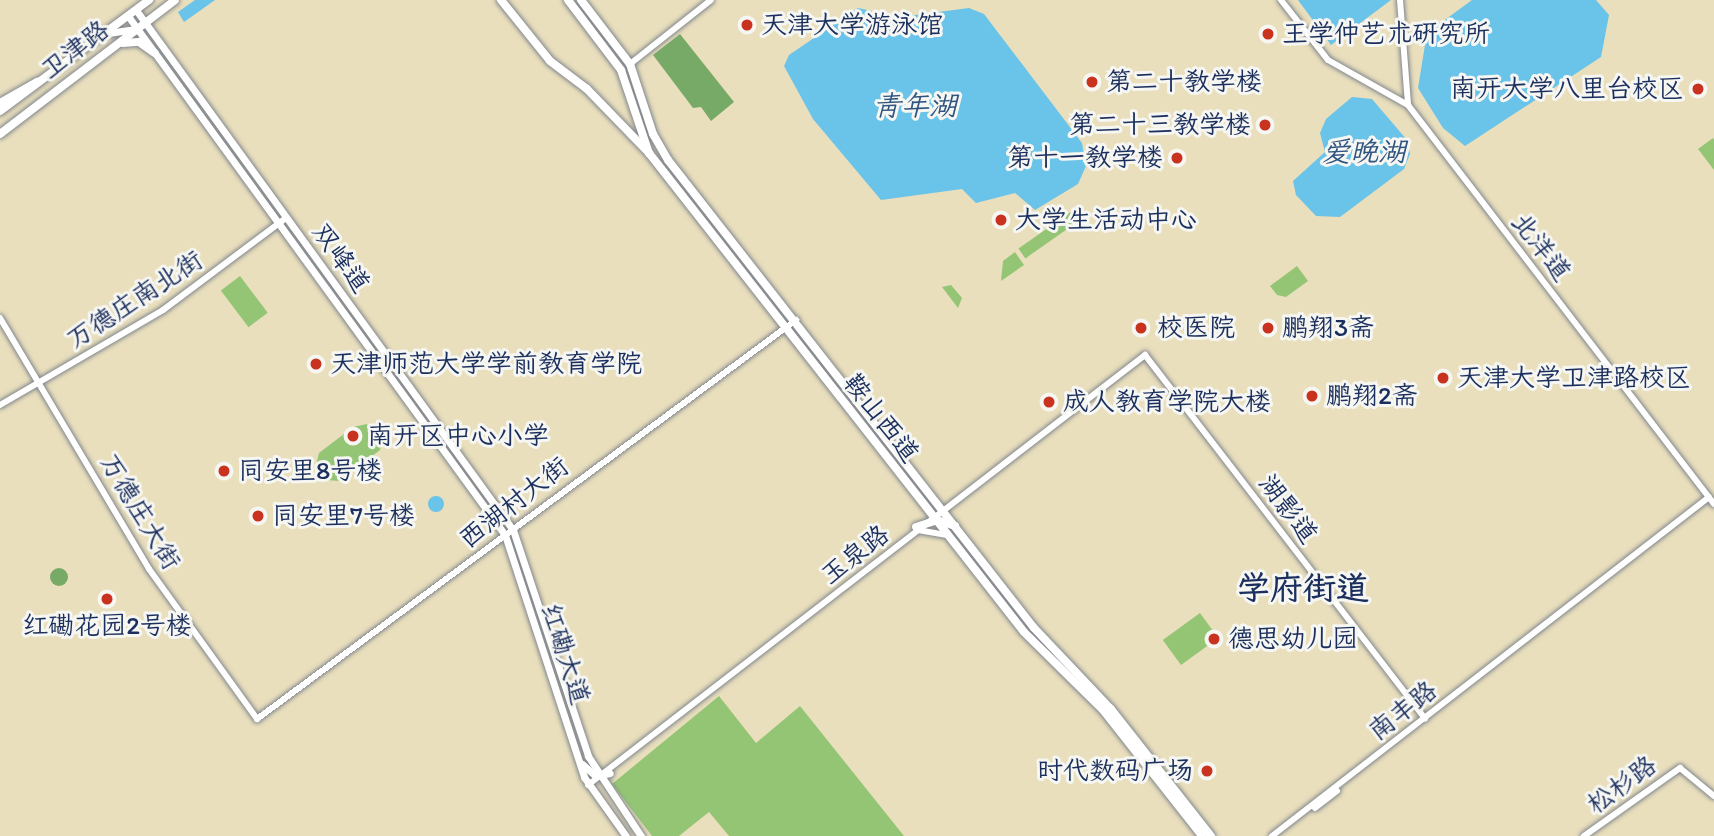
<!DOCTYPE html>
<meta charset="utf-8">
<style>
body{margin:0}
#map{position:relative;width:1714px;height:836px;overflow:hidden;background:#e9dfbd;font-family:Itim,"LXGW WenKai TC",sans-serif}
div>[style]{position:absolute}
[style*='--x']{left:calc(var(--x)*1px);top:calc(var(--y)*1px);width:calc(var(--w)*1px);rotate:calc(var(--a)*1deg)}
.green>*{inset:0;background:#94c575;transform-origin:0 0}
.forest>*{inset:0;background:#7a6}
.round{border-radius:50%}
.water>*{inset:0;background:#6ac3e8}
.roads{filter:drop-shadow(0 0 2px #82878e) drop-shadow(0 0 2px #82878e)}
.tertiary>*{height:6px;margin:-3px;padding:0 3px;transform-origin:3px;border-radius:3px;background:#fff}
.secondary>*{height:7px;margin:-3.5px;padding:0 3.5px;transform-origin:3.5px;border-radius:3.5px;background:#fff}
.primary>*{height:8px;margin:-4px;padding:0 4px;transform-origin:4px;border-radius:4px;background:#fff}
.trunk>*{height:8px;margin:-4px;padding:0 4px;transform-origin:4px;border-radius:4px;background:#fff}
.dots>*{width:19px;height:19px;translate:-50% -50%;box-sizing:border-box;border:4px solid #f6f6f2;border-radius:50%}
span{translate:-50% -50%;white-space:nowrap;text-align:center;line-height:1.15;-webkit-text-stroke:6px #f6f6f2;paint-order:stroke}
.poi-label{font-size:26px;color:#1b2f5e}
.left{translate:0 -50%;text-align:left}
.right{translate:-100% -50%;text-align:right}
.street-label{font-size:26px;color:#1b2f5e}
.water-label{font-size:28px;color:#2f5480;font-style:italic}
.district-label{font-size:33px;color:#1b2f5e;font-weight:700}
</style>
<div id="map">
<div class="green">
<div style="clip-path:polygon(1713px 138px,1714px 140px,1714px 170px,1698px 149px)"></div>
<div style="left:1075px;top:209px;width:12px;height:69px;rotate:55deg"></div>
<div style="clip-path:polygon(1015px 252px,1024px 265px,1001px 281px,1003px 261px)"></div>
<div style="clip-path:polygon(1297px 266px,1308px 281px,1286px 297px,1277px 295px,1270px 286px)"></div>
<div style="left:240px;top:276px;width:46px;height:24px;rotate:53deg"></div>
<div style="clip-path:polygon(951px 285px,962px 298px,958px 308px,942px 287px)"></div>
<div style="clip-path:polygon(367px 424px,382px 440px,380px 450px,340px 481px,326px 480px,316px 465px,319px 453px,353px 427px)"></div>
<div style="left:1200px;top:613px;width:31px;height:46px;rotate:54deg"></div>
<div style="clip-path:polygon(719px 696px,756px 743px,800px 706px,904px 836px,729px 836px,709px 812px,679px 836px,652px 836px,612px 784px)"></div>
</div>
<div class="forest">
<div style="clip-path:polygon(680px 34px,734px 102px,711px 121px,701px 107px,693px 108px,653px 55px)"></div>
<div class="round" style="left:50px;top:568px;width:18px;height:18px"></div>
</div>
<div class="water">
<div style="clip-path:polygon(195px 0,215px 0,184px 22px,178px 12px)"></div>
<div style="clip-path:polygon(1298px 0,1391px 0,1331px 45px)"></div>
<div style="clip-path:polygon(1472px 0,1596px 0,1609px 15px,1601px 57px,1465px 146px,1443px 128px,1418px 88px,1427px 33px)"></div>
<div style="clip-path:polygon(858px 8px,900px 17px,969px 8px,984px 14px,1082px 143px,1086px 166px,1078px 184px,1035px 210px,1015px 193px,976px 203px,962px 189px,881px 200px,813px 119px,784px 66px,789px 55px)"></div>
<div style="clip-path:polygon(1352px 97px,1372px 99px,1407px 140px,1410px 154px,1404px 169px,1340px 217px,1316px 216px,1296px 195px,1293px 181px,1325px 152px,1320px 133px,1326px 119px)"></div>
<div class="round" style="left:428px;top:496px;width:16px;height:16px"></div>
</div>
<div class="roads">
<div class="tertiary">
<div style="--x:1281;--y:0;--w:76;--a:51.9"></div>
<div style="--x:1328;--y:60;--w:92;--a:29.4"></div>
<div style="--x:1400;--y:0;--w:105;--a:85.6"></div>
<div style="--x:1408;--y:105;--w:503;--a:52.51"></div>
<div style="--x:630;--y:64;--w:103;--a:-38.3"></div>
<div style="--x:0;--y:318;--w:292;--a:59.3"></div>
<div style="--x:149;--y:569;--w:185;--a:54.2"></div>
<div style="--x:257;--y:719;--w:671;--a:-36.51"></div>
<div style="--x:0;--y:405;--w:189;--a:-30.2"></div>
<div style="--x:163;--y:310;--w:154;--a:-36.8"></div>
<div style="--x:918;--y:530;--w:28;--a:10"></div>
<div style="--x:588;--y:785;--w:704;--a:-37.67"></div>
<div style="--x:1145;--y:355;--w:459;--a:52.4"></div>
<div style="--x:1315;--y:808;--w:28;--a:-38"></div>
<div style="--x:1272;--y:836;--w:553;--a:-37.8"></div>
<div style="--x:1584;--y:836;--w:118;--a:-35.3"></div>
<div style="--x:1680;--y:768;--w:44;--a:39.5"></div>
</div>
<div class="secondary">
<div style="--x:136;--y:10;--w:642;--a:54.06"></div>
<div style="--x:513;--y:530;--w:238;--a:71.6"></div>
<div style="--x:588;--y:756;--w:96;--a:56.5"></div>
<div style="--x:128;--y:16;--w:641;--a:54.01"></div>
<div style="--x:505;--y:535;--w:255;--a:71.9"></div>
<div style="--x:584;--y:777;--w:72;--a:54.6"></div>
<div style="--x:108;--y:33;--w:30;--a:-8"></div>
<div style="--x:582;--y:764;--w:18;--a:41"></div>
<div style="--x:596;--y:776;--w:14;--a:-12"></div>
</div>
<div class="primary">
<div style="--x:568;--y:0;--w:88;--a:52.9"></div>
<div style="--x:621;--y:70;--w:88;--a:71.4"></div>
<div style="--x:649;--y:153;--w:608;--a:51.94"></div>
<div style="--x:1024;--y:632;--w:111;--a:44.6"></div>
<div style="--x:1103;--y:710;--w:160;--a:51.8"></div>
<div style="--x:581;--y:0;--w:81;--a:52.6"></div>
<div style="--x:630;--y:64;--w:74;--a:71.8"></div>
<div style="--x:653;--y:134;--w:30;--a:60"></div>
<div style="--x:668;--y:160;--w:594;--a:51.97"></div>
<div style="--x:1034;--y:628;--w:112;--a:46.5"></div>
<div style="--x:1111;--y:709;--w:162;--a:51.8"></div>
<div style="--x:0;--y:103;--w:43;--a:-29.6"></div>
<div style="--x:916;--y:527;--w:22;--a:-18"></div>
<div style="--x:937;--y:520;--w:19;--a:18"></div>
</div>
<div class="trunk">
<div style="--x:501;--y:0;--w:78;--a:51.2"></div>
<div style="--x:550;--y:61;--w:46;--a:37.1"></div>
<div style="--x:587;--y:89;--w:89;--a:45.9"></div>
<div style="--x:123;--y:43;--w:16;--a:-4"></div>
<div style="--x:139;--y:42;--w:19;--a:35"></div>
<div style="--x:0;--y:111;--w:186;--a:-36.7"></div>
<div style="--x:0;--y:134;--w:220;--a:-37.4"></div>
</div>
</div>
<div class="dots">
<div style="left:747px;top:25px;background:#c8321e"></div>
<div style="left:1268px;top:34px;background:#c8321e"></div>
<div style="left:1092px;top:82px;background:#c8321e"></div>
<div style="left:1698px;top:89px;background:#c8321e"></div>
<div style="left:1265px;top:125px;background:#c8321e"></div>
<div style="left:1177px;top:158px;background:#c8321e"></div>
<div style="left:1001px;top:220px;background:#c8321e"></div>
<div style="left:1141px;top:328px;background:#c8321e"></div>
<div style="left:1268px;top:328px;background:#c8321e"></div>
<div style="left:316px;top:364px;background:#c8321e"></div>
<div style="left:1443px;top:378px;background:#c8321e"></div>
<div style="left:1312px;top:396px;background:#c8321e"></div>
<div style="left:1049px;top:402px;background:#c8321e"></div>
<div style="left:353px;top:436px;background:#c8321e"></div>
<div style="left:224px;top:471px;background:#c8321e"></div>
<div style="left:258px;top:516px;background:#c8321e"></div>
<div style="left:107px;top:599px;background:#c8321e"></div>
<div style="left:1214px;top:639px;background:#c8321e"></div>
<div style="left:1207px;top:771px;background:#c8321e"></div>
</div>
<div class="poi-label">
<span class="left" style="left:761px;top:25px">天津大学游泳馆</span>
<span class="left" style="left:1282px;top:34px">王学仲艺术研究所</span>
<span class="left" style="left:1106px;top:82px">第二十教学楼</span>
<span class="right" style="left:1684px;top:89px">南开大学八里台校区</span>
<span class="right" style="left:1251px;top:125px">第二十三教学楼</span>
<span class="right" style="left:1163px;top:158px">第十一教学楼</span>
<span class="left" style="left:1015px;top:220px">大学生活动中心</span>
<span class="left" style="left:1157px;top:328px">校医院</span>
<span class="left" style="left:1282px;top:328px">鹏翔3斋</span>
<span class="left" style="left:330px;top:364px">天津师范大学学前教育学院</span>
<span class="left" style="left:1457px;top:378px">天津大学卫津路校区</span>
<span class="left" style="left:1326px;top:396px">鹏翔2斋</span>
<span class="left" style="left:1063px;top:402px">成人教育学院大楼</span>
<span class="left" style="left:367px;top:436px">南开区中心小学</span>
<span class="left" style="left:238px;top:471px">同安里8号楼</span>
<span class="left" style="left:272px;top:516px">同安里7号楼</span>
<span style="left:107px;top:626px">红磡花园2号楼</span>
<span class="left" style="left:1228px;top:639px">德思幼儿园</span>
<span class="right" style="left:1193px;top:771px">时代数码广场</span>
</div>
<div class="street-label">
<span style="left:75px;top:50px;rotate:-37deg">卫津路</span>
<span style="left:1541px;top:247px;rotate:52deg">北洋道</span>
<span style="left:341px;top:258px;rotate:54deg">双峰道</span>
<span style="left:135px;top:300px;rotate:-33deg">万德庄南北街</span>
<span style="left:881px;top:418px;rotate:52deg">鞍山西道</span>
<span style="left:514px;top:503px;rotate:-38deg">西湖村大街</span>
<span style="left:1288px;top:509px;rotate:53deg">湖影道</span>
<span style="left:140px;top:512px;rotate:59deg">万德庄大街</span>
<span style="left:855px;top:555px;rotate:-38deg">玉泉路</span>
<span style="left:565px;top:654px;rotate:72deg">红磡大道</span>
<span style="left:1403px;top:711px;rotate:-38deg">南丰路</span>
<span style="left:1622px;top:785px;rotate:-36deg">松杉路</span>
</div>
<div class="water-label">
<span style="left:915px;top:105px">青年湖</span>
<span style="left:1364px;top:151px">爱晚湖</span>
</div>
<div class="district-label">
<span style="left:1303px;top:588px">学府街道</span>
</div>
</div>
